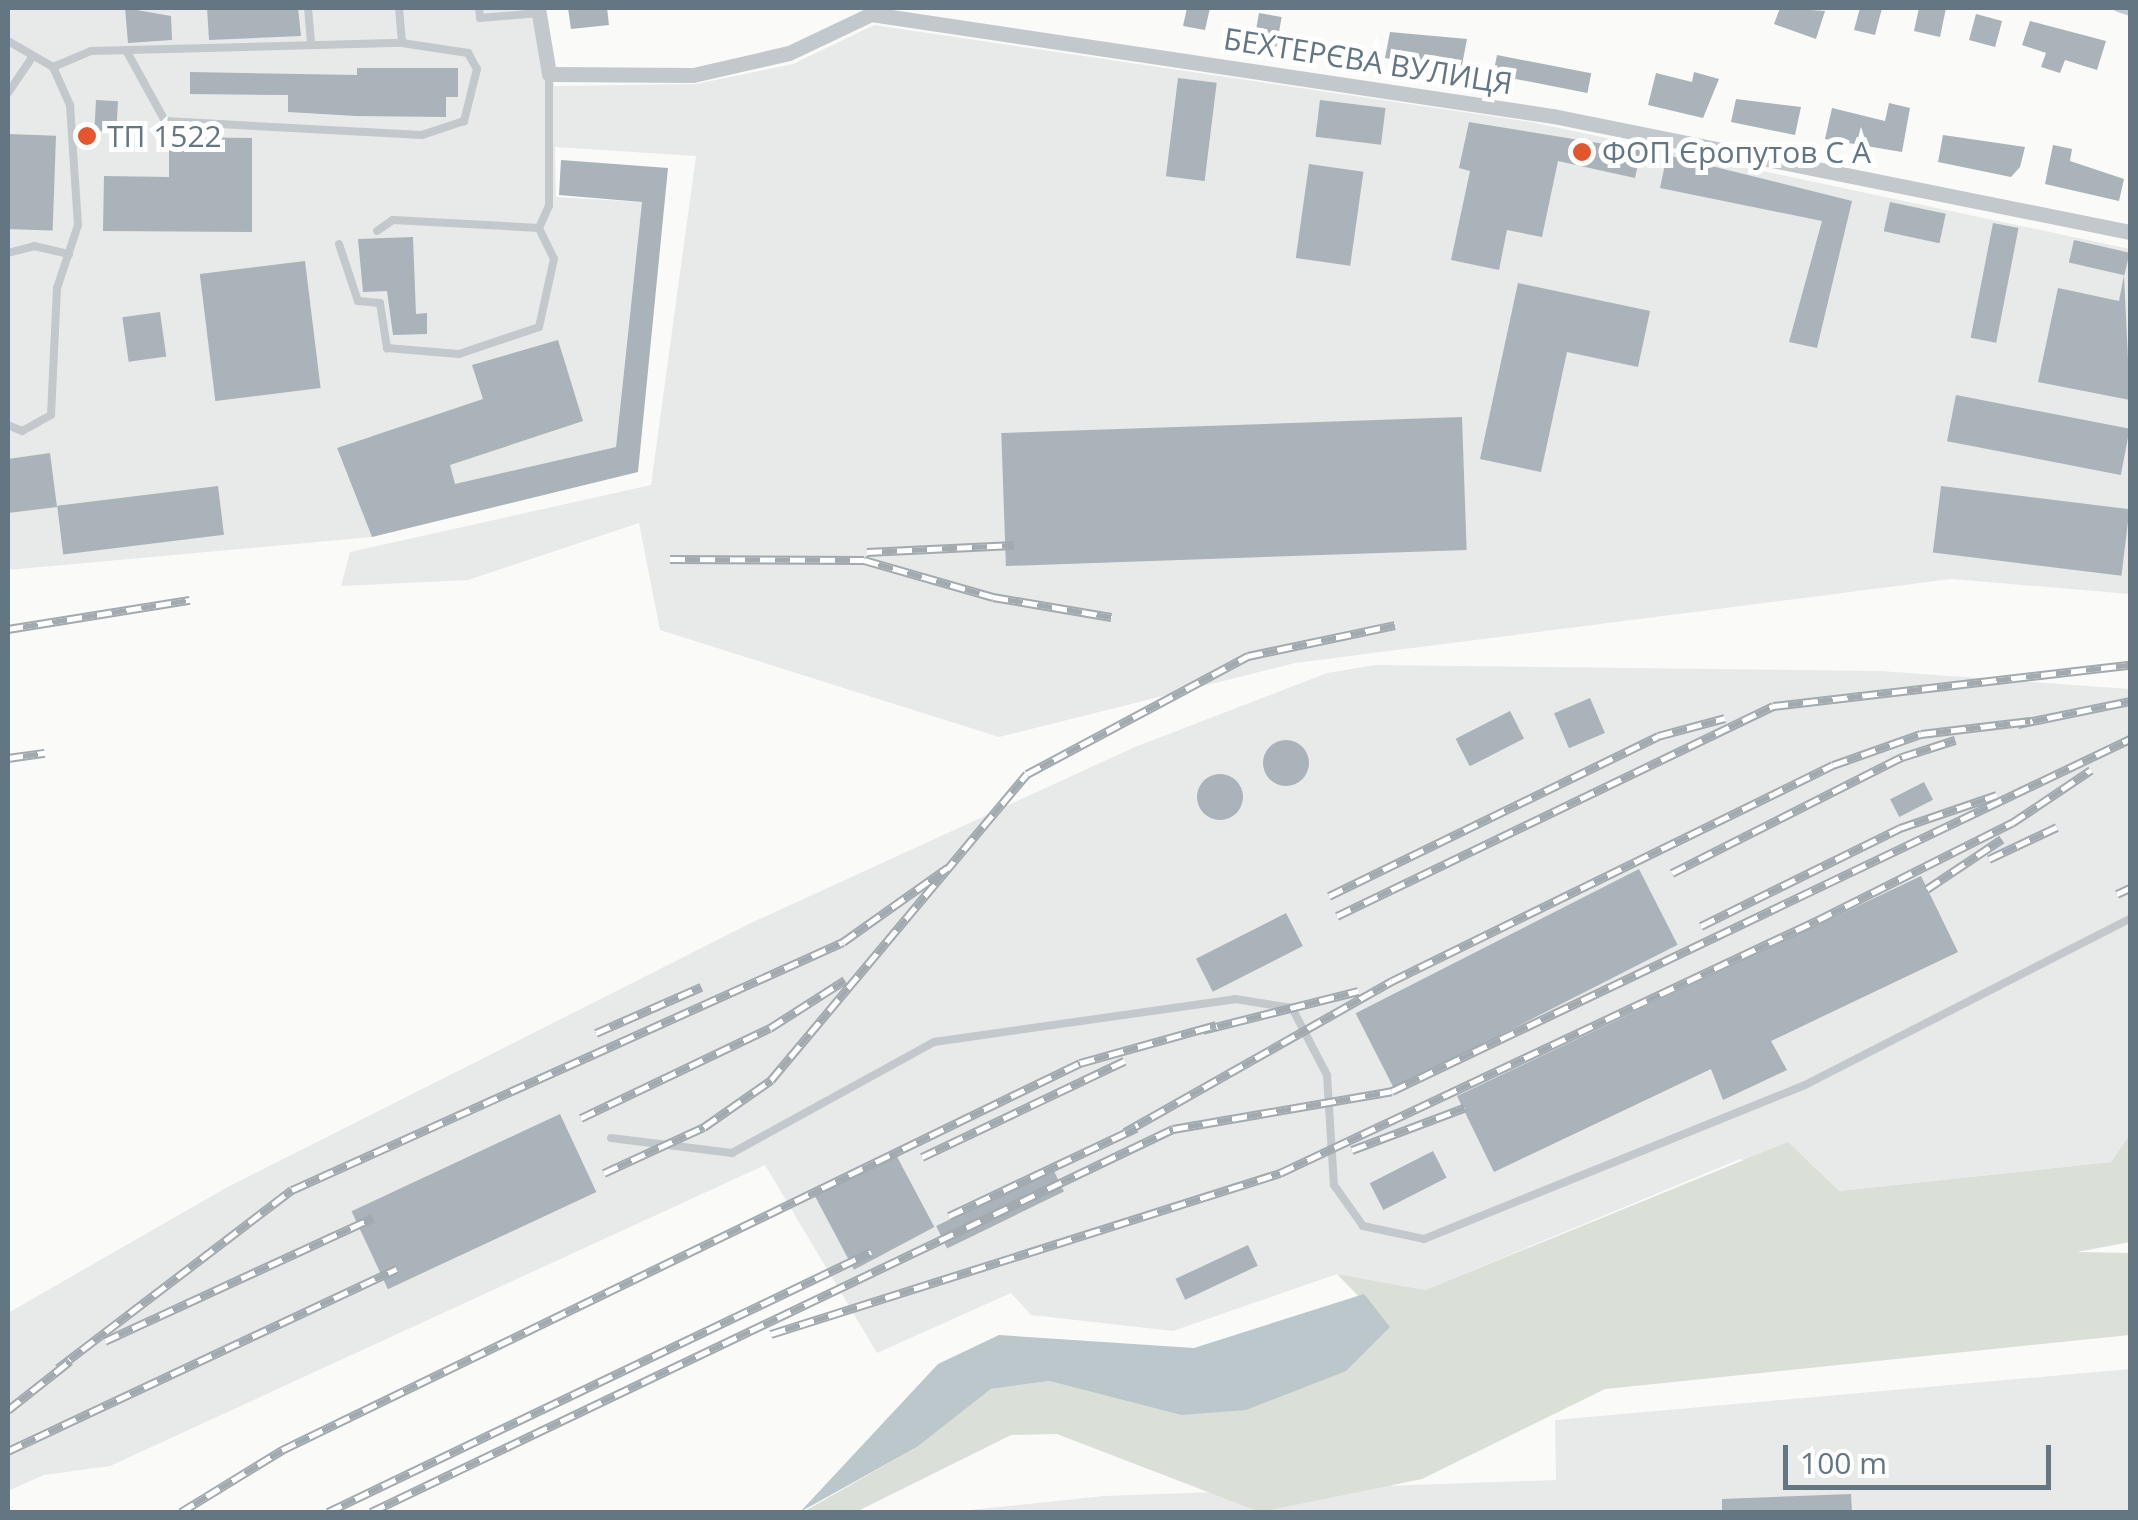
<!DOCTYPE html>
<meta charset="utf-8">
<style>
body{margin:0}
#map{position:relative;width:2138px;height:1520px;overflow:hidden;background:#fafaf8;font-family:"Open Sans",sans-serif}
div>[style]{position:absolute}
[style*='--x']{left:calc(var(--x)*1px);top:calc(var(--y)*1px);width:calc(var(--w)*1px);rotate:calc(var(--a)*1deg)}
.built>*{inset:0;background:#e8e9e9}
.green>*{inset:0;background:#dadfd7}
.water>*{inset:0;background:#bbc7cb}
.building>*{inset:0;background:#aab3b9;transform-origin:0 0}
.round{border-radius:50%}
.service>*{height:8px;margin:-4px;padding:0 4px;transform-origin:4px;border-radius:4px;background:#c3c8cc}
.minor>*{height:15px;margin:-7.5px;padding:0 7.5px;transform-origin:7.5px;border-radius:7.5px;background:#c3c8cc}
.rail>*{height:9px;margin-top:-4.5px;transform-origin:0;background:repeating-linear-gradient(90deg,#fff 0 15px,#a2aab0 0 30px);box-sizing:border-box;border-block:2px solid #a2aab0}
.dots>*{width:28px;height:28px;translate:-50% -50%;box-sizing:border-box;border:5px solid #fff;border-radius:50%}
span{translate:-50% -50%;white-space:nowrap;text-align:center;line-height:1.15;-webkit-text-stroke:10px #fff;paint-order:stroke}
.street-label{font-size:30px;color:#657683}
.poi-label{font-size:30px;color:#657683}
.left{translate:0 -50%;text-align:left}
.frame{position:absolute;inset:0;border:10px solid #657683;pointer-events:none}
.scale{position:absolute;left:1783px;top:1445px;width:268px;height:45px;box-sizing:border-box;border:5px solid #657683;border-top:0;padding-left:12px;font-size:30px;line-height:35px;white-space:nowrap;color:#657683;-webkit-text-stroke:8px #fff;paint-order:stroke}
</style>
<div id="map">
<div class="built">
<div style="clip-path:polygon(8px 8px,543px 8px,554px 86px,696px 84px,793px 64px,874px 25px,1531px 122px,2130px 249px,2130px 594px,1951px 579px,1295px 663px,999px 737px,660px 630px,639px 523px,468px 580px,341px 586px,350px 552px,651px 485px,696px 156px,555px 147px,556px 197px,642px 202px,616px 447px,396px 498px,371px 436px,337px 449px,372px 537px,8px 570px)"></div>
<div style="clip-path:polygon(1375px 665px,1880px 671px,2130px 689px,2130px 1134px,2111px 1162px,1838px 1191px,1740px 1159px,1425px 1290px,1337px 1274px,1173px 1331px,1031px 1315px,1011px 1293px,877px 1353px,765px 1165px,110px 1466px,44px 1475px,8px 1491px,8px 1313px,224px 1189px,751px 923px,1135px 747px,1327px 673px)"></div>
<div style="clip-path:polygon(2130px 1369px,2130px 1512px,951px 1512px,1104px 1496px,1556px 1480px,1555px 1420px)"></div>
</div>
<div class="green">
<div style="clip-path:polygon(2130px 1134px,2130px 1242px,2077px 1252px,2130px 1253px,2130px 1335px,1605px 1389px,1422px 1479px,1260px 1512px,1057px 1434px,1011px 1435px,856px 1512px,803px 1512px,917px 1447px,991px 1389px,1049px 1381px,1181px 1415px,1389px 1328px,1337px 1274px,1425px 1290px,1788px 1142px,1839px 1191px,2111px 1162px)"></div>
</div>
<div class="water">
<div style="clip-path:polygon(1364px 1294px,1390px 1327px,1346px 1371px,1246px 1410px,1181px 1415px,1049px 1381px,991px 1389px,917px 1447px,800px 1512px,938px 1364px,999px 1335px,1194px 1348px)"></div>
</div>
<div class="building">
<div style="clip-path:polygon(125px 8px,171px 16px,172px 40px,128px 43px)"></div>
<div style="clip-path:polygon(207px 8px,298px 8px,301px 36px,209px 40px)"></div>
<div style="clip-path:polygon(568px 8px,607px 8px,609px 25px,571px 29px)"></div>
<div style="clip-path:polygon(1187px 8px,1210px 8px,1205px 30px,1183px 26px)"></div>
<div style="clip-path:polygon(1780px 8px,1825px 11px,1816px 39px,1774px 24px)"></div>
<div style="clip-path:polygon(1860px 8px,1882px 8px,1875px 35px,1854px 30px)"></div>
<div style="clip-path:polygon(1919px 8px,1946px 8px,1940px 37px,1914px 31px)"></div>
<div style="left:1259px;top:13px;width:23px;height:30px;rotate:10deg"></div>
<div style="left:1976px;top:14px;width:27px;height:27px;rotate:15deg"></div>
<div style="clip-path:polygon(2030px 21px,2106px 41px,2097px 70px,2065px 60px,2060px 73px,2041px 67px,2046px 53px,2022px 45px)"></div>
<div style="clip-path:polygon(1390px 32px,1467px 39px,1461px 70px,1385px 58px)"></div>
<div style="left:1497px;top:55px;width:96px;height:20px;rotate:11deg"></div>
<div style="clip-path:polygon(357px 68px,458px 68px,458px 97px,446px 97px,446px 117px,356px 116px,288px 112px,288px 95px,190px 94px,190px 72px,357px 75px)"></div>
<div style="clip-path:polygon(1694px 72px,1719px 79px,1703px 118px,1648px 105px,1656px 73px,1692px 82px)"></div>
<div style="left:1178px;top:78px;width:39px;height:99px;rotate:7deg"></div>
<div style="clip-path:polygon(1736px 99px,1801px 107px,1795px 135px,1731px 122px)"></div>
<div style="left:96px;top:100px;width:22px;height:31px;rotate:3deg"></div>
<div style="left:1320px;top:100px;width:66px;height:37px;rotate:7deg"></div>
<div style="clip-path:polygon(1889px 103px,1910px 108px,1902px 152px,1825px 139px,1832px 108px,1885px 121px)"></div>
<div style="clip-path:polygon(1469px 122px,1641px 150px,1635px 178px,1558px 161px,1542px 237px,1507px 230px,1499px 270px,1451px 260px,1470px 171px,1459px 168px)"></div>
<div style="left:8px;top:134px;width:48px;height:95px;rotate:2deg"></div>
<div style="clip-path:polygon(1943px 135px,2025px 147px,2020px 167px,2011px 177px,1938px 162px)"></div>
<div style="clip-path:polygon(169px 137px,252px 138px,252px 232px,103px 231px,104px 176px,169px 177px)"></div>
<div style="clip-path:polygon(2053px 145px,2072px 149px,2070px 161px,2124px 179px,2119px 201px,2045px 184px)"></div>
<div style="clip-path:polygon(1667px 155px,1852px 201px,1817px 348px,1789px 342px,1822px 221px,1660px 188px)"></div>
<div style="clip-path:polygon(561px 160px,668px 168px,638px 472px,372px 537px,337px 448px,483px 399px,472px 365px,558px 340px,583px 421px,450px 465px,455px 484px,616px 447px,642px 202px,559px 195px)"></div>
<div style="left:1309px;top:164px;width:55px;height:95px;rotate:8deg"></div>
<div style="left:1890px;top:202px;width:57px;height:30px;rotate:12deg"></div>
<div style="left:1993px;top:223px;width:26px;height:117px;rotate:11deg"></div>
<div style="clip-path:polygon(413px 237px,416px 314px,427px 313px,427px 334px,393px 335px,387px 291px,363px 292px,358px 239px)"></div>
<div style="left:2074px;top:240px;width:57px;height:23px;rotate:13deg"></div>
<div style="left:305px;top:261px;width:128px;height:106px;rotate:83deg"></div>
<div style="clip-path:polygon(2124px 275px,2130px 400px,2038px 382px,2058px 288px,2119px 301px)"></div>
<div style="clip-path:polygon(1518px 283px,1650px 311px,1638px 367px,1567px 352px,1541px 472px,1480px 459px)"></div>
<div style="left:160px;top:312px;width:45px;height:38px;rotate:82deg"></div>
<div style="left:1956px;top:395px;width:177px;height:47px;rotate:11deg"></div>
<div style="left:1462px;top:417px;width:133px;height:461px;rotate:88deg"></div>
<div style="clip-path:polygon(50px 453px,57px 507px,8px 513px,8px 459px)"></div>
<div style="left:218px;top:486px;width:49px;height:162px;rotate:83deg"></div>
<div style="left:1941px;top:486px;width:190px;height:67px;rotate:7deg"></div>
<div style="left:1590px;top:698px;width:38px;height:39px;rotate:67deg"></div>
<div style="left:1510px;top:711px;width:31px;height:61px;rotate:63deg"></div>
<div class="round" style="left:1263px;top:740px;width:46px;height:46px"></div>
<div class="round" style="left:1197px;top:774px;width:46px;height:46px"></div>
<div style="left:1924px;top:782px;width:20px;height:38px;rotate:63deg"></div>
<div style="left:1639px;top:869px;width:85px;height:318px;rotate:63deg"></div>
<div style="clip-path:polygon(1921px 876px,1958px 952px,1771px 1041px,1787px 1070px,1723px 1100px,1711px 1069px,1494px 1172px,1457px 1096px)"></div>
<div style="left:1286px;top:913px;width:37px;height:101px;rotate:63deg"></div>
<div style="left:560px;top:1114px;width:86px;height:230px;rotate:65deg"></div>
<div style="left:894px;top:1151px;width:86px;height:91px;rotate:62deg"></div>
<div style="left:1433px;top:1151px;width:30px;height:71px;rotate:63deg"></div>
<div style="left:1053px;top:1169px;width:25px;height:130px;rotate:64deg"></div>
<div style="left:1248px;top:1245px;width:23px;height:80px;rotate:65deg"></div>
<div style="clip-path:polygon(1851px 1494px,1852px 1512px,1722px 1512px,1722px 1499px)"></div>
</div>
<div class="service">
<div style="--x:308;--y:8;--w:37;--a:85"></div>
<div style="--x:399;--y:8;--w:35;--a:85"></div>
<div style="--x:479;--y:8;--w:10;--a:84"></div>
<div style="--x:480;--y:18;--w:59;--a:-4.8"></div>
<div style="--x:2118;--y:8;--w:13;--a:18"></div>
<div style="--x:8;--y:41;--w:52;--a:30"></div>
<div style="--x:53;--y:67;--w:42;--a:65.9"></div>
<div style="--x:70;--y:105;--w:120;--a:86.2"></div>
<div style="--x:78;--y:225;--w:66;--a:108.4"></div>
<div style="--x:57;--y:288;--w:127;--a:92.7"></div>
<div style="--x:51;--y:415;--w:33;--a:151"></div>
<div style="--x:22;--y:431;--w:15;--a:-157"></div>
<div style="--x:53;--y:67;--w:41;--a:-22.8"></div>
<div style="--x:91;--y:51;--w:311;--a:-1.5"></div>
<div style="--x:402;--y:43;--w:67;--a:8.6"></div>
<div style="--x:468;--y:53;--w:18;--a:61"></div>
<div style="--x:477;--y:69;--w:54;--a:104"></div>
<div style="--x:464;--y:121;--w:44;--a:161.6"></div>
<div style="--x:422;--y:135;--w:257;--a:-176.9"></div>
<div style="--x:165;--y:121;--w:81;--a:-118.8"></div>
<div style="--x:8;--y:93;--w:45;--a:-56"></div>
<div style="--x:377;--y:231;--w:19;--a:-35"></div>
<div style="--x:393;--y:220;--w:146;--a:3.1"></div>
<div style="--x:539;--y:228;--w:24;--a:-66"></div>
<div style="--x:549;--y:206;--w:132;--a:-90"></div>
<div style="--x:339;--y:244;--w:60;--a:71.6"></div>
<div style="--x:358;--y:301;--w:22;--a:5"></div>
<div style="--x:380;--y:303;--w:46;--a:81.2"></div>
<div style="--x:387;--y:348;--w:72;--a:4.8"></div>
<div style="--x:459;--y:354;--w:84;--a:-18.6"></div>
<div style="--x:539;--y:327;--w:70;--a:-77.6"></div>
<div style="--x:554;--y:259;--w:34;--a:-116"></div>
<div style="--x:8;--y:253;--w:27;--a:-15"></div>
<div style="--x:34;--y:246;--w:36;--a:13"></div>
<div style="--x:611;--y:1138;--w:122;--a:7.1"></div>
<div style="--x:732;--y:1153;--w:230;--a:-28.8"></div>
<div style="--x:934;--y:1042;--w:304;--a:-8.1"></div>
<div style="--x:1235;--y:999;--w:58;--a:9"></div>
<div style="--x:1292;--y:1008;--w:76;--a:62.4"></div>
<div style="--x:1327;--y:1075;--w:110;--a:86.4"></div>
<div style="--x:1334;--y:1185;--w:50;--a:54.7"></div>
<div style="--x:1363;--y:1226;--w:62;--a:12"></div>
<div style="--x:1424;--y:1239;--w:411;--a:-22"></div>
<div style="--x:1805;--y:1085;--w:365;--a:-27.1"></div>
</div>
<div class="minor">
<div style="--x:538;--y:8;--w:67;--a:80.5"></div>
<div style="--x:549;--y:74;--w:144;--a:0.4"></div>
<div style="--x:693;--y:75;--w:98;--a:-12.9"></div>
<div style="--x:789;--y:53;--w:91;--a:-25.4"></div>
<div style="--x:871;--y:14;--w:690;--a:8.51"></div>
<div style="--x:1553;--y:116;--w:589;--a:11.37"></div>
</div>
<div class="rail">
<div style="--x:867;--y:552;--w:147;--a:-2.7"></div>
<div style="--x:670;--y:559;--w:194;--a:0.3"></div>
<div style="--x:864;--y:560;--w:134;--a:16"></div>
<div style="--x:993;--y:597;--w:120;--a:9.6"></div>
<div style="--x:8;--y:629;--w:184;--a:-9.1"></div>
<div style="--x:2018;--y:724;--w:114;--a:-11.6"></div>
<div style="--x:8;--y:758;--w:37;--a:-8"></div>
<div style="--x:1989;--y:859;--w:75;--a:-25.2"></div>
<div style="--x:1672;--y:873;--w:258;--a:-26.8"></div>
<div style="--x:1902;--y:757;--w:56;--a:-17.8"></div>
<div style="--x:1927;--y:889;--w:90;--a:-33.7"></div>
<div style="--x:2117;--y:894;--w:14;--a:-25"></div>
<div style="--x:1329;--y:896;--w:366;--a:-25.9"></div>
<div style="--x:1658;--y:736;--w:69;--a:-15"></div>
<div style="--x:1337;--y:916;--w:484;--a:-25.7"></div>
<div style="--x:1773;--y:706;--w:359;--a:-6.6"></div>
<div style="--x:1701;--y:926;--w:222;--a:-26.2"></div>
<div style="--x:1900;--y:828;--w:102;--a:-18.8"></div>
<div style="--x:1203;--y:1030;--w:160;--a:-14.1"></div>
<div style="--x:596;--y:1033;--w:115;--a:-23.7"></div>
<div style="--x:581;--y:1118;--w:209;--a:-25.5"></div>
<div style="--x:770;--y:1028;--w:89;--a:-32.6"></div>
<div style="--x:1125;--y:1132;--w:307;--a:-29.5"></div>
<div style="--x:1392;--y:981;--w:491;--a:-26.1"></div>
<div style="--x:1833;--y:765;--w:93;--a:-19.4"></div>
<div style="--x:1921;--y:734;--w:110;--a:-6.8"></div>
<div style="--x:1352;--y:1150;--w:120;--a:-20.6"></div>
<div style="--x:922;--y:1157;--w:224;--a:-25.4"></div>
<div style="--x:604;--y:1173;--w:110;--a:-24.7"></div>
<div style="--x:704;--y:1127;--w:82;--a:-35"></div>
<div style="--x:771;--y:1080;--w:399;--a:-50.1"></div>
<div style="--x:1027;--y:774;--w:251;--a:-28.1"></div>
<div style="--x:1248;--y:656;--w:150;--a:-11.9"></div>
<div style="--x:949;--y:1216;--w:207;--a:-25.2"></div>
<div style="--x:771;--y:1334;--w:534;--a:-17.55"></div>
<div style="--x:1280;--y:1173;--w:595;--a:-25.19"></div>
<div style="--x:1818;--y:920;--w:217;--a:-26.6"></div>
<div style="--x:2012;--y:823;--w:95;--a:-33.9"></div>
<div style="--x:105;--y:1341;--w:295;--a:-24.7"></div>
<div style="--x:58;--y:1368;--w:294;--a:-37.3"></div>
<div style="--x:292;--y:1190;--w:604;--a:-24.23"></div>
<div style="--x:843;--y:942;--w:128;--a:-35.4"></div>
<div style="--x:8;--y:1410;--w:79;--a:-38.3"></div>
<div style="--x:8;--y:1451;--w:429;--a:-25.1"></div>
<div style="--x:181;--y:1512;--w:119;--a:-31.5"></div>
<div style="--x:282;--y:1450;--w:887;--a:-25.87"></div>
<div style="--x:1080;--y:1063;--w:141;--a:-15.6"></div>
<div style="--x:328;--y:1512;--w:602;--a:-25.59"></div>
<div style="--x:371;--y:1512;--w:889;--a:-25.53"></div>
<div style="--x:1173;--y:1129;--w:222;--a:-9.8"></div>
<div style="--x:1392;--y:1091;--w:818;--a:-25.5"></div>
</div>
<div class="dots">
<div style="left:87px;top:136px;background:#e4572e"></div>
<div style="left:1582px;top:152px;background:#e4572e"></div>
</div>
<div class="street-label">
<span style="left:1368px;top:61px;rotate:9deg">БЕХТЕРЄВА ВУЛИЦЯ</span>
</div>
<div class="poi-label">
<span class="left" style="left:107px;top:136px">ТП 1522</span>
<span class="left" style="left:1602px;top:152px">ФОП Єропутов С А</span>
</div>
<div class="frame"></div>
<div class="scale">100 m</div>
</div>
